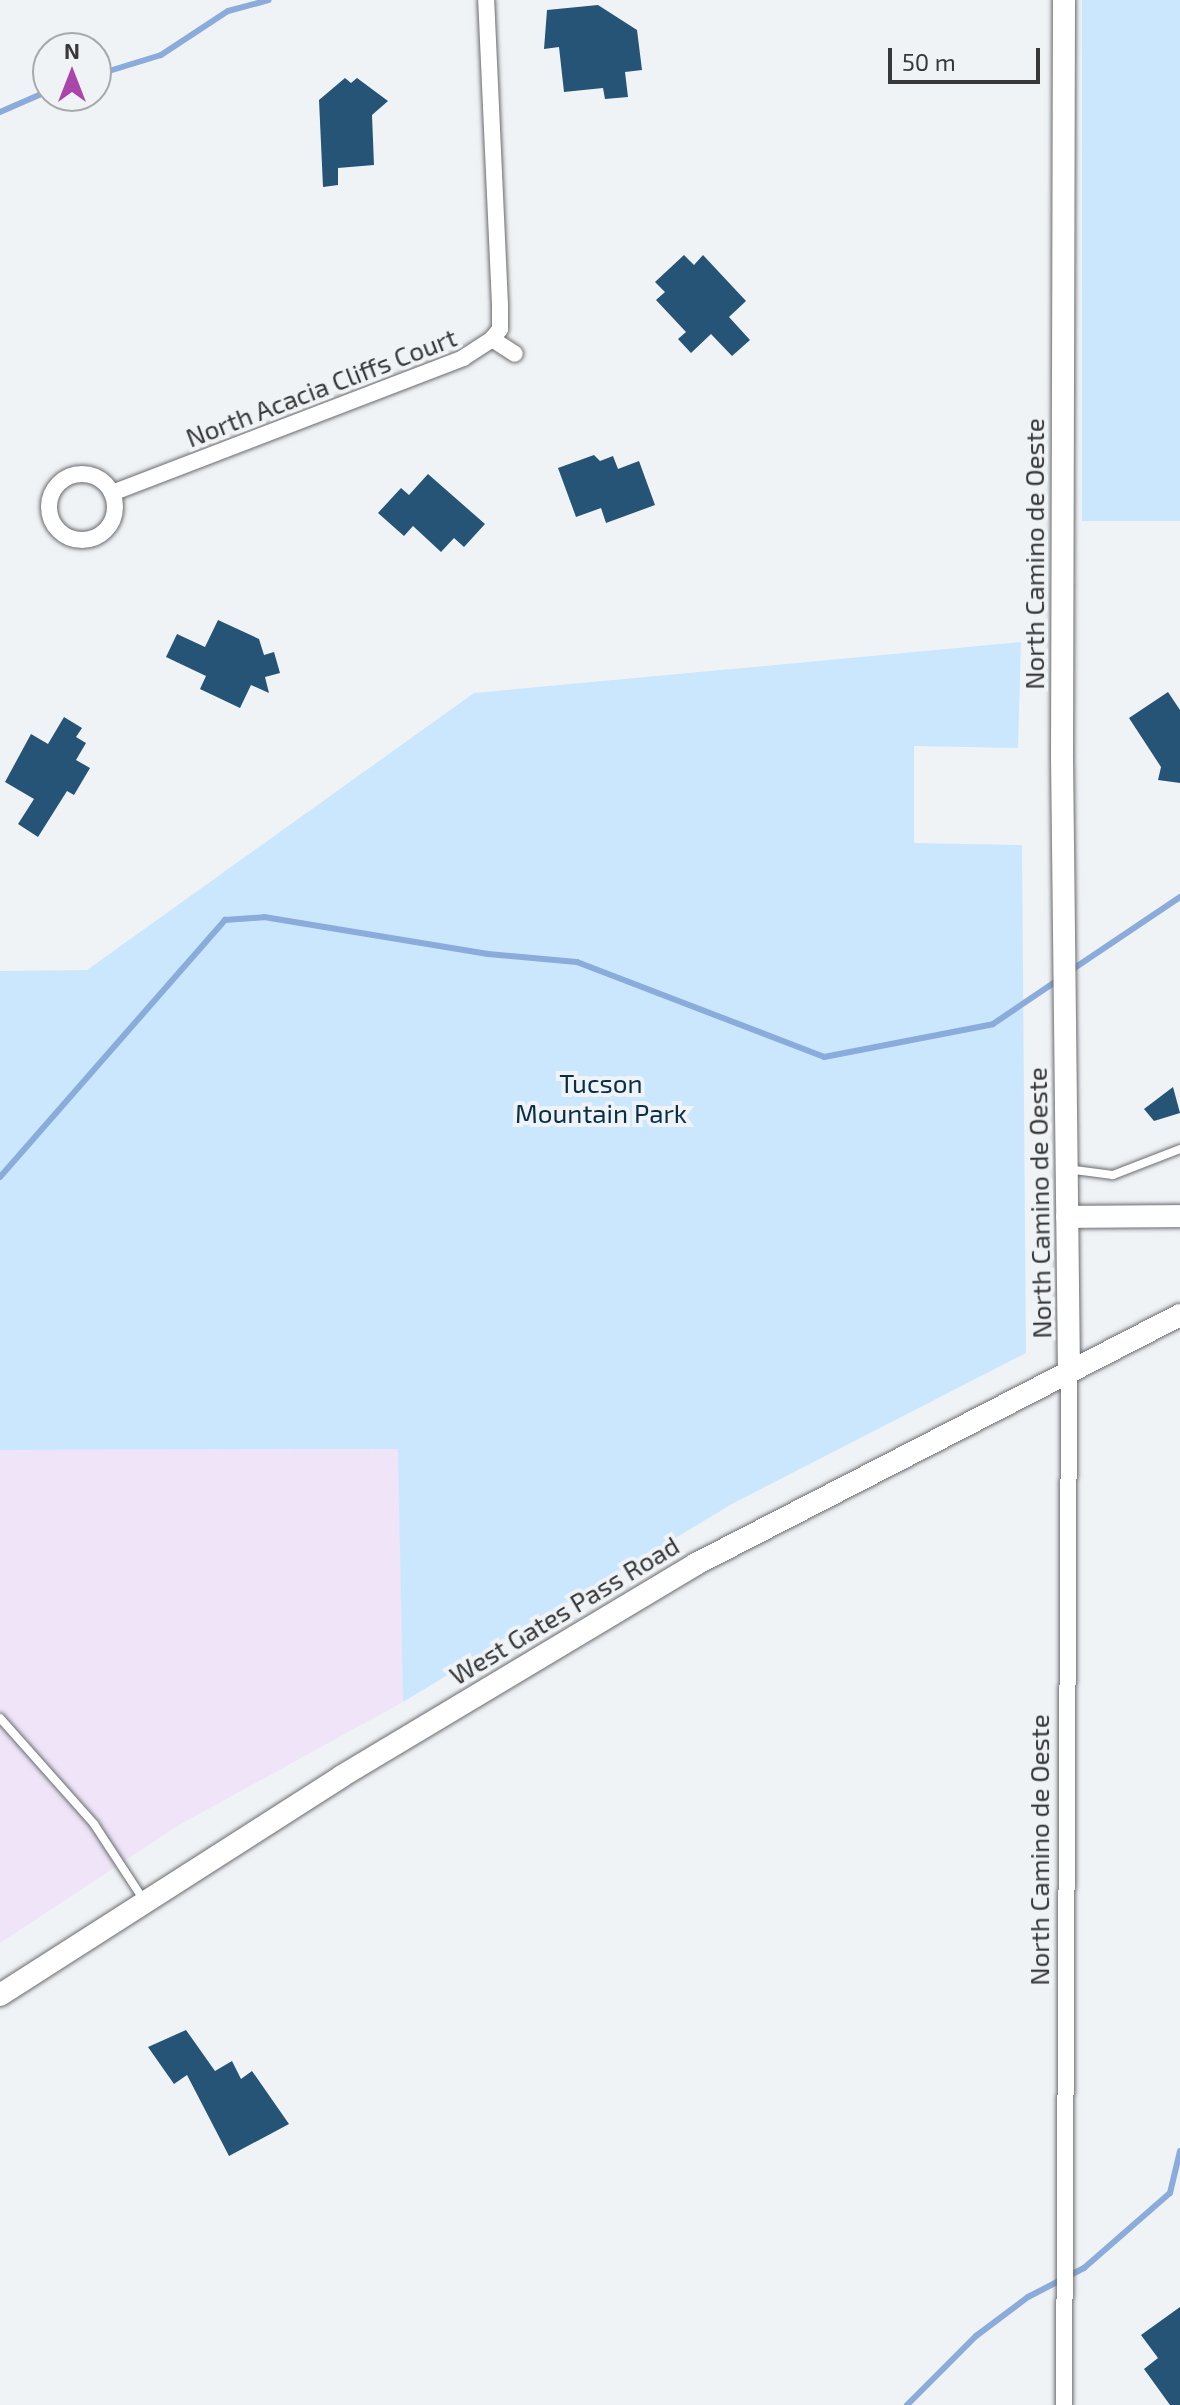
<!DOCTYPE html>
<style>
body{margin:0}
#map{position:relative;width:1180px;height:2405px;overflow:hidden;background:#f0f3f6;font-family:"Exo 2",sans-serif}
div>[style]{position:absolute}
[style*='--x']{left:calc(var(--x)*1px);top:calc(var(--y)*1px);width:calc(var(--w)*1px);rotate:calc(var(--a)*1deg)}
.commercial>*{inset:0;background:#efe4f8}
.green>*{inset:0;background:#cbe7fe;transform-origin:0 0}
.stream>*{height:6px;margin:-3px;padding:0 3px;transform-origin:3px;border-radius:3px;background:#8bacda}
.building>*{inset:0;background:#265476}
.roads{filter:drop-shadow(0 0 2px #696c6f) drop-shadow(0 0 2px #696c6f)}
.lane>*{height:8px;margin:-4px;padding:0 4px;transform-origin:4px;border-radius:4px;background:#fff}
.street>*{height:16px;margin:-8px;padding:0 8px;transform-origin:8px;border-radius:8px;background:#fff}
.street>.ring{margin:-8px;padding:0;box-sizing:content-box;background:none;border:16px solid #fff;border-radius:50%}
.secondary>*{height:22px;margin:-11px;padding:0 11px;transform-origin:11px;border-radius:11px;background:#fff}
span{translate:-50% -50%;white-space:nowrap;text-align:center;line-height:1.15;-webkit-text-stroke:8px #f0f3f6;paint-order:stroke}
.street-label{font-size:26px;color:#373839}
.park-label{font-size:26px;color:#082f4a}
.north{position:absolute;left:32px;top:32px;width:80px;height:80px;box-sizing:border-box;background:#f0f3f6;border:2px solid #a6a8aa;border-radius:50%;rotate:0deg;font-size:22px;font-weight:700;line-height:32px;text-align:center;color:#373839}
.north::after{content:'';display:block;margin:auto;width:28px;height:36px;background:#aa46ab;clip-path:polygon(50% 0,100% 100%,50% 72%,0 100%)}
.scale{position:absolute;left:888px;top:48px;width:152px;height:36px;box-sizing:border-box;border:4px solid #373839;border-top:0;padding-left:10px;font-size:24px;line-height:28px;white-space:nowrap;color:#373839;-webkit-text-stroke:6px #f0f3f6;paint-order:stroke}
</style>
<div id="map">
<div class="commercial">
<div style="clip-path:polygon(399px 1449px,403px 1702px,179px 1825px,0 1943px,0 1450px)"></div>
</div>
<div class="green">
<div style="left:1082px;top:0;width:98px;height:521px"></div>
<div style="clip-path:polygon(1021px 642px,1018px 748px,914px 746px,914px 843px,1022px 845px,1026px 1353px,732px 1504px,403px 1702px,398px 1449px,0 1450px,0 971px,87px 970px,474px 693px)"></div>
</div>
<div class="stream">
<div style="--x:96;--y:75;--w:68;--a:-17.1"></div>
<div style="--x:161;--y:55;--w:80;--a:-33.3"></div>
<div style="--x:228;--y:11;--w:42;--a:-15"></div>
<div style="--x:0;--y:112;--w:52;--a:-23.6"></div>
<div style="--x:1070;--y:971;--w:133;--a:-33.9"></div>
<div style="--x:0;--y:1177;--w:342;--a:-48.8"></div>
<div style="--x:225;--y:920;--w:39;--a:-4"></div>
<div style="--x:264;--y:917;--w:227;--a:9.4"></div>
<div style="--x:488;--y:954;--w:89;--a:5.1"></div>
<div style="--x:577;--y:962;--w:265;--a:21"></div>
<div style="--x:824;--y:1057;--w:172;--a:-11"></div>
<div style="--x:993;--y:1024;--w:78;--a:-34.1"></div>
<div style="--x:907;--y:2405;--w:98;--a:-45"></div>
<div style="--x:976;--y:2336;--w:65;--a:-36.9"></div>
<div style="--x:1028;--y:2297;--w:63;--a:-27.4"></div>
<div style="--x:1084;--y:2268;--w:114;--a:-41.1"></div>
<div style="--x:1170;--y:2193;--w:43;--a:-76.6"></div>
</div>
<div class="building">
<div style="clip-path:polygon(598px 5px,637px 30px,642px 70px,625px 72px,628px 97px,605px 99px,603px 88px,564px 92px,559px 47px,544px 49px,547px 10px)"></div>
<div style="clip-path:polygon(345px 78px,351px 83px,357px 78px,388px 101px,372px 115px,374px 165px,338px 168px,338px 185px,323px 187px,319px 100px)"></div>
<div style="clip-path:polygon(684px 255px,694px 265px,703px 255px,746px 301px,729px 317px,750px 340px,732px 356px,711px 334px,691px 353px,678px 339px,686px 332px,656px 300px,665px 292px,655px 282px)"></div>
<div style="clip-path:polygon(594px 455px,600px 461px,613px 456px,618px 469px,639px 461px,655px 505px,606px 523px,601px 508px,576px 517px,558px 468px)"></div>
<div style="clip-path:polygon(428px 474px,485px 524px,464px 547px,454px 538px,441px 552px,413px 526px,404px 536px,378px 513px,401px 488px,409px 495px)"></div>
<div style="clip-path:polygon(218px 620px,259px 639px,264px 655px,274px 652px,280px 673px,265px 677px,269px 693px,251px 685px,240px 708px,200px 689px,206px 676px,166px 657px,177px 634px,205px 647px)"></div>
<div style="clip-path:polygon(1168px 692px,1180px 710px,1180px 783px,1158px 780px,1161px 767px,1129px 718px)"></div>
<div style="clip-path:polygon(64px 717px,82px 728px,76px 737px,86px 743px,76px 760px,90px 768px,74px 795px,67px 791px,38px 837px,18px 824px,34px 799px,5px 782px,31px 734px,48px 744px)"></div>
<div style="clip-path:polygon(1173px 1087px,1180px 1113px,1154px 1121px,1144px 1109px)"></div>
<div style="clip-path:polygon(186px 2030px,215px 2071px,232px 2061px,241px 2079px,252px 2071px,289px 2124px,229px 2156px,187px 2075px,174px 2084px,148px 2047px)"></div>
<div style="clip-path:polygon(1180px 2307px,1180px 2405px,1170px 2405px,1144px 2369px,1158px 2358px,1141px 2335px)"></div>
</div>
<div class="roads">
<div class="lane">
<div style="--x:1067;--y:1169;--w:46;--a:7.4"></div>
<div style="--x:1113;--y:1175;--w:72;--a:-21.2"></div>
<div style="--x:0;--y:1718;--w:142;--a:48.4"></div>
<div style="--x:94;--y:1824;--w:93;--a:56.8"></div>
</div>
<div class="street">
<div style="--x:492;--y:339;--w:27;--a:33"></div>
<div class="ring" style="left:49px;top:474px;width:50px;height:50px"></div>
<div style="--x:112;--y:493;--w:376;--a:-21"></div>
<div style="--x:463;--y:358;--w:35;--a:-33"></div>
<div style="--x:492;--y:339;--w:13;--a:-51"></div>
<div style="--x:500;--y:329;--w:24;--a:-90"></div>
<div style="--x:500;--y:305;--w:305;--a:-92.6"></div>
<div style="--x:1064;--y:2405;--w:1035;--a:-89.72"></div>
</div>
<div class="secondary">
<div style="--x:1064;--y:0;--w:756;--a:90.15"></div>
<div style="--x:1062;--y:756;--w:614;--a:89.35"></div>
<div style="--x:1067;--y:1217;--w:113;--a:-0.5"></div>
<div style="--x:0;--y:1995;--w:406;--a:-32.6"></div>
<div style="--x:342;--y:1776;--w:413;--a:-30.9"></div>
<div style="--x:696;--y:1564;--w:544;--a:-27.22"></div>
</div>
</div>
<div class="street-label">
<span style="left:321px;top:387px;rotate:-21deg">North Acacia Cliffs Court</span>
<span style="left:1034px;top:554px;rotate:-90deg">North Camino de Oeste</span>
<span style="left:1039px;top:1203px;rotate:-91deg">North Camino de Oeste</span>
<span style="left:564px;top:1610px;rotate:-31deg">West Gates Pass Road</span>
<span style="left:1039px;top:1850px;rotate:-90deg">North Camino de Oeste</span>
</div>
<div class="park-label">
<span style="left:601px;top:1098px">Tucson<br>Mountain Park</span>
</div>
<div class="north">N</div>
<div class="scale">50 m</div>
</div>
